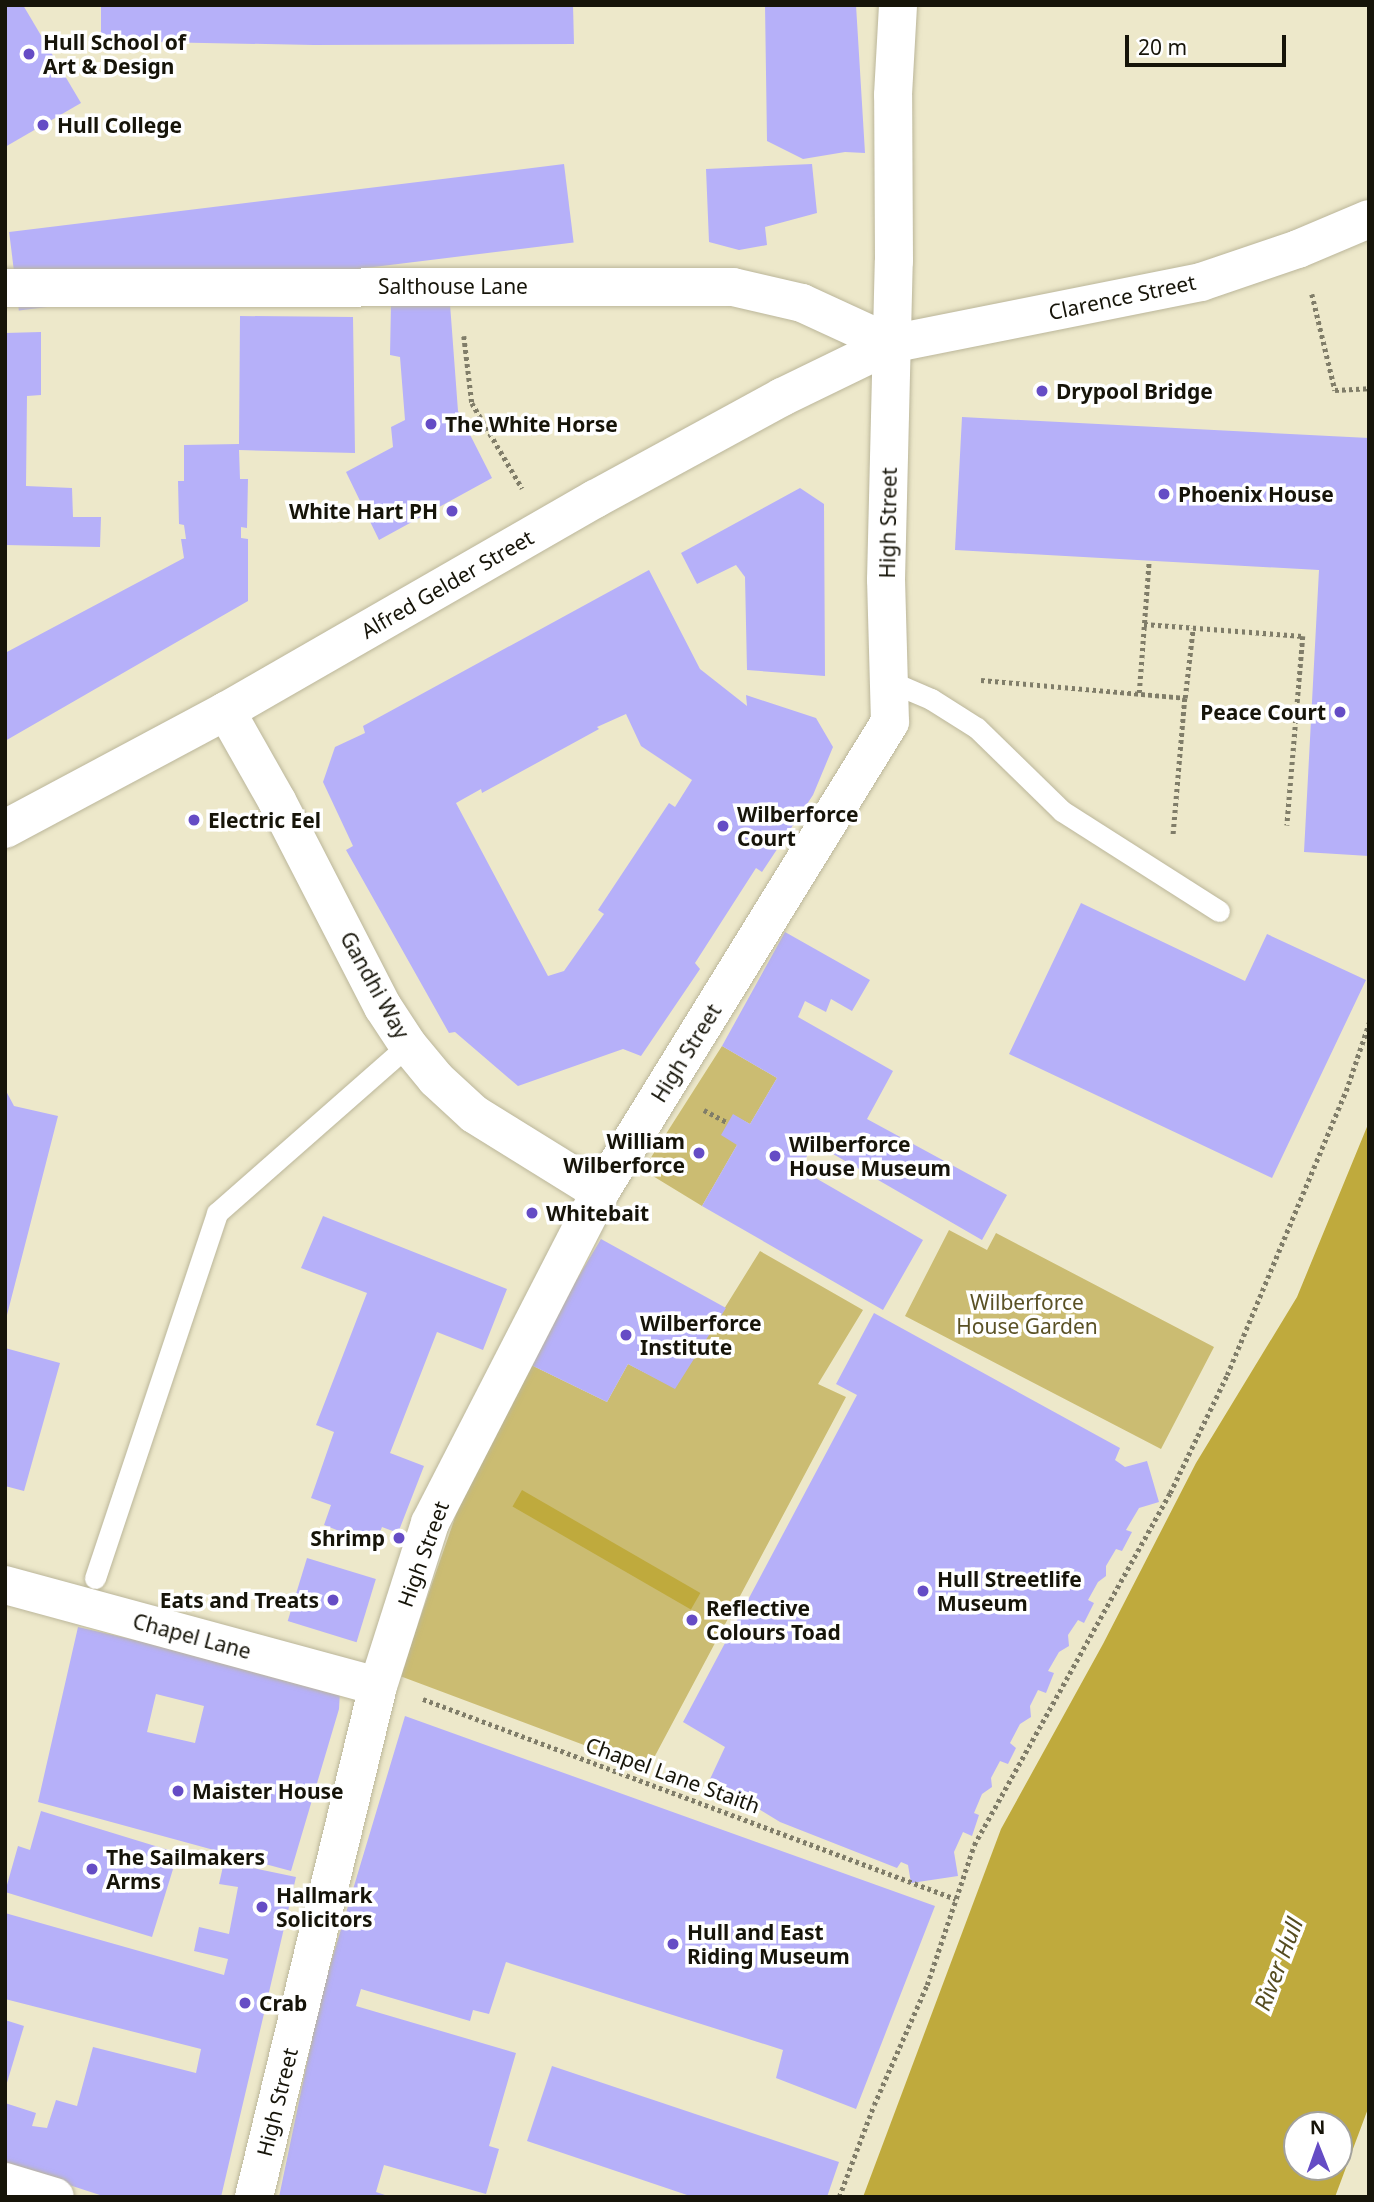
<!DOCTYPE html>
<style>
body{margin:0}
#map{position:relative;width:1374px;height:2202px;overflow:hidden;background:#ede8ca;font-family:"Noto Sans",sans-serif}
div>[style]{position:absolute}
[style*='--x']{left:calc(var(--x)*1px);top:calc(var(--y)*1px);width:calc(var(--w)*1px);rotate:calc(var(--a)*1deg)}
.green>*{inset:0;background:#cbbc72}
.water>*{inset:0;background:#bfaa3d;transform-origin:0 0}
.building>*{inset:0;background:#b6b0f9;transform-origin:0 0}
.path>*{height:4.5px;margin-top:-2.25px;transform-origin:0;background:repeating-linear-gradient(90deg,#807d69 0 3.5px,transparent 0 7px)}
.roads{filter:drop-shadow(0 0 2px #bbb69a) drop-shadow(0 0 2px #bbb69a)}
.lane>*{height:21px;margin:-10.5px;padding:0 10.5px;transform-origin:10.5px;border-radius:10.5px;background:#fff}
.street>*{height:38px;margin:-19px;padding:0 19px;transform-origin:19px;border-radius:19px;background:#fff}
.dots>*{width:19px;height:19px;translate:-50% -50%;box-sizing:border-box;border:4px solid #fff;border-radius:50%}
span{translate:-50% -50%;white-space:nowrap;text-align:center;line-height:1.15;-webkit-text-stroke:7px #fff;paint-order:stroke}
.poi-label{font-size:21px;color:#161409;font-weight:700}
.left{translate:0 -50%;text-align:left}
.right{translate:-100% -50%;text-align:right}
.street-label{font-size:21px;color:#161409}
.park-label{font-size:21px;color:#5a5125}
.water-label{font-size:23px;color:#554c20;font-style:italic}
.frame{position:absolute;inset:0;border:7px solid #161409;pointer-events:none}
.north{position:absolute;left:1283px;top:2111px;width:70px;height:70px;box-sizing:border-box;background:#fff;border:2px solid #a2a19d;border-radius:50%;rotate:359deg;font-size:19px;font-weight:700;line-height:28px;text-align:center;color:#161409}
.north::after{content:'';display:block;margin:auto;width:24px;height:32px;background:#654cc5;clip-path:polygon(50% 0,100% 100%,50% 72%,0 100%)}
.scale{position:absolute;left:1125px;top:35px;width:161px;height:32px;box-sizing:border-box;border:4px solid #161409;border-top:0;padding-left:9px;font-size:21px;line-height:24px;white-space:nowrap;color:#161409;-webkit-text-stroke:5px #fff;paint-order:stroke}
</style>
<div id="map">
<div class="green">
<div style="clip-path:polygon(722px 1046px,777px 1078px,750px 1124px,733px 1115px,737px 1145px,702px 1206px,643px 1170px)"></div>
<div style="clip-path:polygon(949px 1230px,987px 1250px,996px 1233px,1214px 1347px,1161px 1449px,905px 1316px)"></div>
<div style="clip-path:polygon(760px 1251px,863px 1310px,818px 1384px,846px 1397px,648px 1769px,400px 1676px,467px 1483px,527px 1363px,607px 1402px,628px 1364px,675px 1388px)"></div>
</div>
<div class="water">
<div style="clip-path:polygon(evenodd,1369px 1122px,1369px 2106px,1335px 2197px,863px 2197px,1001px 1829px,1103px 1644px,1196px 1463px,1297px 1297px,1369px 1122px,1297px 2125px,1339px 2125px,1339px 2167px,1297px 2167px,1297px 2125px)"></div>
<div style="left:522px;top:1490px;width:206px;height:19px;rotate:30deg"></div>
</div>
<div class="building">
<div style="clip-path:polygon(5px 5px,23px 5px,81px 103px,5px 147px)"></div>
<div style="clip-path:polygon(101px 5px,573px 5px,574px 44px,314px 45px,101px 41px)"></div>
<div style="clip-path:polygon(765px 5px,856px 5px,865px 153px,845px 152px,803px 159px,767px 141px)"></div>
<div style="left:564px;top:164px;width:79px;height:559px;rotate:83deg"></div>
<div style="clip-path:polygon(812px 164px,817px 213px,765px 227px,767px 245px,739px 250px,709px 242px,706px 169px)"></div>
<div style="clip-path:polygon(391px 304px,450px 304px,458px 411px,492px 478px,379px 540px,346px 472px,393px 447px,391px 427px,405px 420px,400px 357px,390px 355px)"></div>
<div style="clip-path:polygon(240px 316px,353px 317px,355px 453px,239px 450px,240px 479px,248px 479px,247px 528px,241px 527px,241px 538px,248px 539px,248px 601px,5px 741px,5px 653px,184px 558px,181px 539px,186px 539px,184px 525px,179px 524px,178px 481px,184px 481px,184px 445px,239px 444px)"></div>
<div style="clip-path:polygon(41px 332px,41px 395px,27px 396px,26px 486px,72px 488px,73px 517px,101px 517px,100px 547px,5px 545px,5px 333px)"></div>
<div style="clip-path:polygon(962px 417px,1369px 438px,1369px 856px,1304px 852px,1319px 570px,955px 550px)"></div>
<div style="clip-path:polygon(800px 488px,824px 504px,825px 676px,747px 670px,745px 577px,736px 565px,697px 584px,681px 553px)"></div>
<div style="clip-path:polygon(evenodd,649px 570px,700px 669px,747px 706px,746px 695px,816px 718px,833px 747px,813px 795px,762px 872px,756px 868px,695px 963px,700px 969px,641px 1056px,623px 1049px,518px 1086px,455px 1032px,449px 1033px,346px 850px,353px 846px,323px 782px,335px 747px,365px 733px,363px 726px,649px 570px,626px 714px,641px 746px,692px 780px,675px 807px,669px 803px,598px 910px,604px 914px,564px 971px,548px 976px,456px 803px,481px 789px,482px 793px,599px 729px,597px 727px,626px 714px)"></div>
<div style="clip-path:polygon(1081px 903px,1245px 981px,1267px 934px,1366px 980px,1272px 1178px,1009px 1054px)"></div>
<div style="clip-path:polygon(785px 932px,870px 980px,852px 1011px,831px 999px,826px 1012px,805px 1001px,798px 1017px,893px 1071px,867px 1119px,1007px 1195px,982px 1240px,814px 1143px,800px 1169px,923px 1240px,883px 1310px,702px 1206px,737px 1145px,721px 1135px,733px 1114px,750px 1124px,777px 1078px,722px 1046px)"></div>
<div style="clip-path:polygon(5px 1089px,14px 1106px,58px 1116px,6px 1319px)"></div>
<div style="clip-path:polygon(323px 1216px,507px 1289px,483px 1350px,437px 1332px,390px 1453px,424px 1466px,398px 1533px,382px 1527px,375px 1545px,324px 1525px,331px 1505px,311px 1498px,334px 1432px,316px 1425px,367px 1293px,301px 1268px)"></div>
<div style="clip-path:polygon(601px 1239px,726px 1308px,675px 1389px,628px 1364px,607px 1402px,527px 1363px)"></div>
<div style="clip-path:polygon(874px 1313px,1120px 1448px,1115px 1460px,1125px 1467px,1147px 1461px,1159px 1502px,1139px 1508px,1126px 1530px,1132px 1532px,1122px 1551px,1116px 1549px,1106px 1566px,1106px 1576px,1098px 1582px,1088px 1600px,1094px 1603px,1084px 1623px,1078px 1620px,1068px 1635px,1069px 1646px,1059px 1652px,1048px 1671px,1054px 1673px,1046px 1693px,1038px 1690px,1030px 1706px,1031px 1717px,1020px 1724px,1010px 1743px,1016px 1748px,1008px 1764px,1000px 1761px,991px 1778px,992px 1787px,982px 1794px,974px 1813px,979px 1815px,972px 1836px,963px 1832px,954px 1852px,958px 1876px,911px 1883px,908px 1865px,901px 1862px,897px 1868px,780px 1822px,710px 1779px,725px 1747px,683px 1722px,857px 1395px,836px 1384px)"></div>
<div style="clip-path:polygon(5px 1348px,60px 1363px,24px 1491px,5px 1486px)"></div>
<div style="left:307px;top:1558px;width:72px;height:66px;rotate:17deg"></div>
<div style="clip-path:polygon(evenodd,78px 1627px,335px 1686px,340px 1691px,339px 1709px,291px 1871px,38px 1802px,78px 1627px,156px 1694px,204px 1706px,195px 1743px,147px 1732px,156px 1694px)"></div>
<div style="clip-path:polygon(405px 1716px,935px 1906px,856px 2109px,776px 2078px,783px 2050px,506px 1962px,489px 2014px,473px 2010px,470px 2021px,361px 1989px,356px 2006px,516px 2053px,489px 2146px,499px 2149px,486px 2194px,384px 2165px,376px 2192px,391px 2197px,279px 2197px,321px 1996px)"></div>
<div style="clip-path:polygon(41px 1811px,178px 1853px,152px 1937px,5px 1892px,18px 1846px,30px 1850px)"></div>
<div style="clip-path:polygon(224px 1862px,296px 1877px,221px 2197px,106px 2197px,5px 2164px,5px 2103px,36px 2113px,32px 2126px,47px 2128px,56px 2100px,77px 2106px,93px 2047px,196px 2073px,201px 2049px,5px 1999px,5px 1913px,224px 1975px,228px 1959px,194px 1951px,199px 1927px,229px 1934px,238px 1887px,219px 1884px)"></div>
<div style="clip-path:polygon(5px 2020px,24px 2026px,6px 2086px,5px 2086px)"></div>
<div style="clip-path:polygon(552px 2066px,839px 2162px,827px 2197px,693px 2197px,527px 2141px)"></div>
</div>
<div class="path">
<div style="--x:1312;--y:294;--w:99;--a:76.5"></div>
<div style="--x:1335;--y:390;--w:34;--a:-3"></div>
<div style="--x:464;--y:336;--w:67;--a:83.2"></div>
<div style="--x:472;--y:403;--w:99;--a:59.5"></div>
<div style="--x:1144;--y:624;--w:159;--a:4.3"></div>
<div style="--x:1303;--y:636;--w:190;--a:94.8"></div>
<div style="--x:981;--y:680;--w:205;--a:5"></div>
<div style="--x:1185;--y:698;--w:140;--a:94.9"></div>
<div style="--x:1139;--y:693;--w:132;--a:-85.7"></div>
<div style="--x:1185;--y:698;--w:70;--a:-83.5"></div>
<div style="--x:704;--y:1110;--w:27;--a:28"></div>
<div style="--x:423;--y:1699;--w:569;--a:20.57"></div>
<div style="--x:839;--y:2197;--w:98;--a:-69.2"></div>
<div style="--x:874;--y:2105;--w:131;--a:-66.2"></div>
<div style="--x:927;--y:1985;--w:148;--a:-71.4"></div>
<div style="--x:974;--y:1845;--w:403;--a:-60.9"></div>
<div style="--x:1170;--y:1493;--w:131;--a:-64.2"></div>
<div style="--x:1227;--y:1375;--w:308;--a:-67.3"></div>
<div style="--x:1346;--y:1091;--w:72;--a:-71.3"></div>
</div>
<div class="roads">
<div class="lane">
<div style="--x:889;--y:681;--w:46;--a:23.2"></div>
<div style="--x:931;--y:699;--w:54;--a:32.2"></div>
<div style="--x:977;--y:728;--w:119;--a:44.3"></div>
<div style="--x:1062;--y:811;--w:186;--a:32.5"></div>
<div style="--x:95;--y:1578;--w:385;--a:-71.5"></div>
<div style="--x:217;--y:1213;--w:254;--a:-41.3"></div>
</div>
<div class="street">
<div style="--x:5;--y:288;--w:728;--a:-0.08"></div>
<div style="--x:733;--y:287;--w:71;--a:13.1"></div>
<div style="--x:802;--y:303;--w:98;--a:24.7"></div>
<div style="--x:226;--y:711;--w:103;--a:60.5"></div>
<div style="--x:277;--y:801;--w:232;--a:62.8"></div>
<div style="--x:383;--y:1007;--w:45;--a:56.7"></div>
<div style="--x:408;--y:1045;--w:44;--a:50.5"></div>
<div style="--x:436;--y:1079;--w:52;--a:42.6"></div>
<div style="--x:474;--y:1114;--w:148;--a:31.8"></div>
<div style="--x:5;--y:829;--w:251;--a:-28.1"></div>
<div style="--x:226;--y:711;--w:426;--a:-29.9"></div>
<div style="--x:595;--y:499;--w:213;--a:-28.6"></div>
<div style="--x:782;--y:397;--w:121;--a:-25.9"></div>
<div style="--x:891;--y:344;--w:316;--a:-11.3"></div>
<div style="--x:1201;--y:282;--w:102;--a:-18.8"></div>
<div style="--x:1298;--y:249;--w:77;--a:-22.9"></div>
<div style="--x:5;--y:1585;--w:386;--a:15.2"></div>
<div style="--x:5;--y:2182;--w:52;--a:16.7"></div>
<div style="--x:254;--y:2197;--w:526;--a:-76.36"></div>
<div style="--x:378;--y:1686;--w:171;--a:-72.3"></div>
<div style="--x:430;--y:1523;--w:372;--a:-62.8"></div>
<div style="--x:600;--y:1192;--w:552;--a:-58.32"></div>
<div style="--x:890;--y:722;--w:142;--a:-91.6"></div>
<div style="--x:886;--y:580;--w:319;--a:-88.6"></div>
<div style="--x:894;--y:261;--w:166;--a:-90.3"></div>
<div style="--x:893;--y:95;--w:90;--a:-86.8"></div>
</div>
</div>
<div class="dots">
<div style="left:29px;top:54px;background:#654cc5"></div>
<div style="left:43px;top:125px;background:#654cc5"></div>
<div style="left:1042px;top:391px;background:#654cc5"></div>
<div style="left:431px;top:424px;background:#654cc5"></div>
<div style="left:1164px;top:494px;background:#654cc5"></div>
<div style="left:452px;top:511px;background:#654cc5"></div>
<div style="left:1340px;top:712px;background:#654cc5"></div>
<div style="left:194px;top:820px;background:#654cc5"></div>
<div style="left:723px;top:826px;background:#654cc5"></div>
<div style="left:699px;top:1153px;background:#654cc5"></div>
<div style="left:775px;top:1156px;background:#654cc5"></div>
<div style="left:532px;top:1213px;background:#654cc5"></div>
<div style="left:626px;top:1335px;background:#654cc5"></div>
<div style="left:399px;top:1538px;background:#654cc5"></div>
<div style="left:923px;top:1591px;background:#654cc5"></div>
<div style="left:333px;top:1600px;background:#654cc5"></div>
<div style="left:692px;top:1620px;background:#654cc5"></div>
<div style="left:178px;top:1791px;background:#654cc5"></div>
<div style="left:92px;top:1869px;background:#654cc5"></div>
<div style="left:262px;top:1907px;background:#654cc5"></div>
<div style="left:673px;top:1944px;background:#654cc5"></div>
<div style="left:245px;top:2003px;background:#654cc5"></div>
</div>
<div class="poi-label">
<span class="left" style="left:43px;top:54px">Hull School of<br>Art &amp; Design</span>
<span class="left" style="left:57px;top:125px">Hull College</span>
<span class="left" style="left:1056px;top:391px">Drypool Bridge</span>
<span class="left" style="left:445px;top:424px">The White Horse</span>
<span class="left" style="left:1178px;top:494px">Phoenix House</span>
<span class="right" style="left:438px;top:511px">White Hart PH</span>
<span class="right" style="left:1326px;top:712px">Peace Court</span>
<span class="left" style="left:737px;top:826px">Wilberforce<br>Court</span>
<span class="left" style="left:208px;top:820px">Electric Eel</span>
<span class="right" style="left:685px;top:1153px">William<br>Wilberforce</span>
<span class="left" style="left:789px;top:1156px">Wilberforce<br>House Museum</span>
<span class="left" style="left:546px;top:1213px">Whitebait</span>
<span class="left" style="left:640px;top:1335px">Wilberforce<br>Institute</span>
<span class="right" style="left:385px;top:1538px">Shrimp</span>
<span class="left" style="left:937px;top:1591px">Hull Streetlife<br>Museum</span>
<span class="right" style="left:319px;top:1600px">Eats and Treats</span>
<span class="left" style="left:706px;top:1620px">Reflective<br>Colours Toad</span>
<span class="left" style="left:192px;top:1791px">Maister House</span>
<span class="left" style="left:106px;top:1869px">The Sailmakers<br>Arms</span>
<span class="left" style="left:276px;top:1907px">Hallmark<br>Solicitors</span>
<span class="left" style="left:687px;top:1944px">Hull and East<br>Riding Museum</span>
<span class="left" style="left:259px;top:2003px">Crab</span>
</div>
<div class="street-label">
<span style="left:453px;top:286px">Salthouse Lane</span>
<span style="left:1122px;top:297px;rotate:-12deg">Clarence Street</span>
<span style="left:888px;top:523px;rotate:-89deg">High Street</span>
<span style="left:447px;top:584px;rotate:-30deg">Alfred Gelder Street</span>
<span style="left:375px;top:985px;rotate:61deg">Gandhi Way</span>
<span style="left:686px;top:1053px;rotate:-58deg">High Street</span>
<span style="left:423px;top:1554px;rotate:-70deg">High Street</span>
<span style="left:192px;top:1636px;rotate:15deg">Chapel Lane</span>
<span style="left:673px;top:1775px;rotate:20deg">Chapel Lane Staith</span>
<span style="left:277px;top:2102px;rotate:-76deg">High Street</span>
</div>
<div class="park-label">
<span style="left:1027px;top:1314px">Wilberforce<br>House Garden</span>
</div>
<div class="water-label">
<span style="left:1278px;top:1964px;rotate:-69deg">River Hull</span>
</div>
<div class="frame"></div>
<div class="north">N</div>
<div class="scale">20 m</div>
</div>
